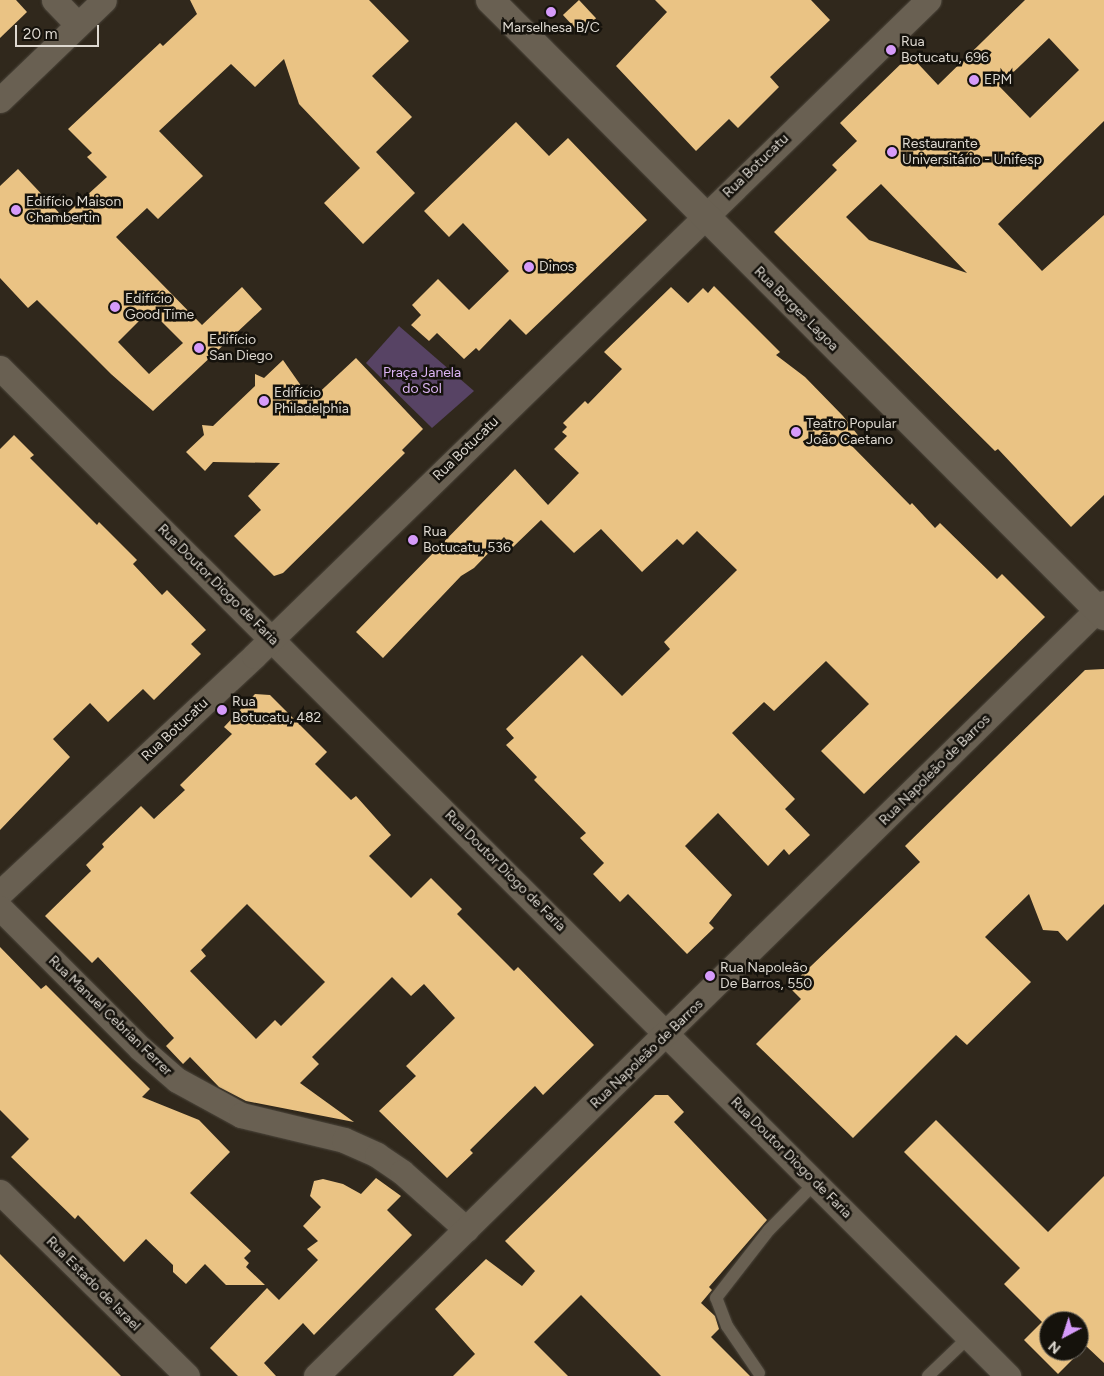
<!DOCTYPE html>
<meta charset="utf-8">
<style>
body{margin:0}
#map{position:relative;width:1104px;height:1376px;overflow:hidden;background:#30281c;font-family:Figtree,sans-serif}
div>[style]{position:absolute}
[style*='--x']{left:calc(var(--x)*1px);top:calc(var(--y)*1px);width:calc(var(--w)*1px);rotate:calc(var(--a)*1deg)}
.green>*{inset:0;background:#574364}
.building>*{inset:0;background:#eac384;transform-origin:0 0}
.roads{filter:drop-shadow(0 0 1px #4b453b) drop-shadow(0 0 1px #4b453b)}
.service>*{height:12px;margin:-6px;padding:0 6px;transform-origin:6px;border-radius:6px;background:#696052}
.minor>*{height:25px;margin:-12.5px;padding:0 12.5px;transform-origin:12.5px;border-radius:12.5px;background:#696052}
.tertiary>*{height:28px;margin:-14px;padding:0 14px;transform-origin:14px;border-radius:14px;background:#696052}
.dots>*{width:14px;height:14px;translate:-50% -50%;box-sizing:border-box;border:2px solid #15120c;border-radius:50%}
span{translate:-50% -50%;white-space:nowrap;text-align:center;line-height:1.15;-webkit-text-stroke:5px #15120c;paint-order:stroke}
.poi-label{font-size:14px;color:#ded9d1}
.left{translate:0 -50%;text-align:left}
.street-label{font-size:14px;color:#ded9d1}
.park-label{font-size:14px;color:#dcb5f5}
.north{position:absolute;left:1039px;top:1311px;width:50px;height:50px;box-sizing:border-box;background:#15120c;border:1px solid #65625b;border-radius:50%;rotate:220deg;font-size:14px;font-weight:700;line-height:20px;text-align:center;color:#ded9d1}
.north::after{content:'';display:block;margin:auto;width:18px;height:22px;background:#d69bfa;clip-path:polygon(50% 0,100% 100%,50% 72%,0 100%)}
.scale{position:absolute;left:15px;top:25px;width:84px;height:22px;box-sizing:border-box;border:2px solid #ded9d1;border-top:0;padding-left:6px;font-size:15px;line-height:18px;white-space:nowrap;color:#ded9d1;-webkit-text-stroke:4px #15120c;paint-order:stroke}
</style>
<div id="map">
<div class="green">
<div style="clip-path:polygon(399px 326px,474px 391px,432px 428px,366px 363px)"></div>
</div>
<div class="building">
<div style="clip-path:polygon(0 0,16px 0,27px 12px,0 38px)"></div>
<div style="clip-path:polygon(evenodd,190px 0,369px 0,409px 41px,372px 76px,412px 117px,376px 152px,415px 193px,363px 244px,324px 203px,360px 168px,299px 104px,284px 59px,255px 87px,231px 64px,159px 131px,203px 176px,158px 219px,147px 208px,116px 237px,202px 325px,242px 287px,262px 309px,153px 411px,111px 374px,37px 300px,28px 308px,0 278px,0 186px,18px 169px,63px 217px,107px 177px,87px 157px,92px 153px,68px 129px,160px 43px,163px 46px,197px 14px,190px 0,150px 310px,183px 343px,149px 374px,118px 342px,150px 310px)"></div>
<div style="left:579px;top:0;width:25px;height:22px;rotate:47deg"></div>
<div style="clip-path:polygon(655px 0,811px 0,830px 20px,770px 77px,779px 87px,738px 128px,729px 119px,696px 151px,616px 66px,667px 12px)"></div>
<div style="clip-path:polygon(evenodd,1025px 0,1104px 0,1104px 121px,998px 224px,1042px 271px,1104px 215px,1104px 495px,1071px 527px,998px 449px,995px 451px,774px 232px,837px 170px,832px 165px,857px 141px,840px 123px,910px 55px,938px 85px,1025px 0,1049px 38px,1079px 70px,1030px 118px,999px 86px,1049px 38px,1025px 0,881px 184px,967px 273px,869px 240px,846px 217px,881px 184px)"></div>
<div style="clip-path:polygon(516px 122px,549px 156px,568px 138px,647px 220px,526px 335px,510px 319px,479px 351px,476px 348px,464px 359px,437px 333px,429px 341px,411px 325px,421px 315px,412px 305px,438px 279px,469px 310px,509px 271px,463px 223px,449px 237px,424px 211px)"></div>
<div style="clip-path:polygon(714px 286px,780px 352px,776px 355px,805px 377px,843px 416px,860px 438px,850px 444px,910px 505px,912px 503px,935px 528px,940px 523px,997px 579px,1002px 574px,1045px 617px,864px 794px,821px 751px,869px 704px,826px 661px,774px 711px,764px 702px,732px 733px,795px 799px,785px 809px,810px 835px,789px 855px,784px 849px,768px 866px,718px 813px,685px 846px,732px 895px,709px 923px,714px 928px,687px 954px,628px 894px,620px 902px,593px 874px,604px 863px,580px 838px,586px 833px,534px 780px,537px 777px,506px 745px,514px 738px,506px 729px,582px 655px,622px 696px,670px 649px,664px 642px,737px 570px,697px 531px,683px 545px,677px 539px,642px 572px,601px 529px,574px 553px,541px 520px,513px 547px,504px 537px,474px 568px,461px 576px,383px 658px,356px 632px,515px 469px,548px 505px,579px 473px,554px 449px,567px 436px,562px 432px,567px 427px,563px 423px,585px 401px,588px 404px,622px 369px,604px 352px,671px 287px,688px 303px,703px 288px,708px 293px)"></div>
<div style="clip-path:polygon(356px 358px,423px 429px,402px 450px,405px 453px,283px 573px,274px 576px,234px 536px,261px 510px,248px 496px,280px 463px,213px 462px,205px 471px,186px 452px,204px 435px,202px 425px,213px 426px,255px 386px,255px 374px,264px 378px,283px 360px,311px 400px)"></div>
<div style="clip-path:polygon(14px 435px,34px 455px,30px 458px,97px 525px,99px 522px,137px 560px,133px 564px,162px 595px,167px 590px,206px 630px,191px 644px,201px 654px,154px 700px,143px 689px,108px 722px,90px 703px,53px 739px,70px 757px,0 830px,0 449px)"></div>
<div style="clip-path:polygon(1104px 669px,1104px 904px,1067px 941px,1058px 931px,1043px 930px,1029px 894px,985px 937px,1031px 982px,967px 1045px,956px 1035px,853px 1138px,756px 1044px,801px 999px,789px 987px,920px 862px,905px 846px,1085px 670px)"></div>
<div style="clip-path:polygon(evenodd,255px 694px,270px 695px,327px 752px,315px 764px,351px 800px,356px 796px,391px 835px,369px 856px,411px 898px,431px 878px,462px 909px,457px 914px,514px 971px,518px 967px,594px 1045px,543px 1095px,535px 1086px,470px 1150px,473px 1153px,447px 1178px,379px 1111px,416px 1076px,406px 1066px,455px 1018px,424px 984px,411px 996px,392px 977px,312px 1057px,319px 1064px,300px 1083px,354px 1122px,246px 1101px,219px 1087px,190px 1057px,183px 1064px,166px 1046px,174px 1038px,139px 1000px,98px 957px,92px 963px,45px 916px,91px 871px,86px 865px,104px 847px,102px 844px,141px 806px,154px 819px,185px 790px,180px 785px,232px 734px,224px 727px,255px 694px,247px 904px,325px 982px,281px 1026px,275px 1020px,256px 1039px,190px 971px,206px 956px,201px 950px,247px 904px)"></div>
<div style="clip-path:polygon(0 947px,41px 989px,46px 985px,150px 1089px,142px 1097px,199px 1120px,230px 1152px,190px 1193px,251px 1251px,244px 1258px,249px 1263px,246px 1267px,265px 1285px,226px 1285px,205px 1264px,186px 1284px,173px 1272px,173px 1265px,146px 1239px,124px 1262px,78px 1215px,75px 1219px,11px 1157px,29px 1139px,0 1110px)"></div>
<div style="clip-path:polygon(655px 1095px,668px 1095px,684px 1112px,674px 1122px,767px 1220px,709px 1287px,712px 1290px,701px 1303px,715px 1316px,719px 1329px,711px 1337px,750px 1376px,661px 1376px,581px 1295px,534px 1342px,568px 1376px,453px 1376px,475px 1354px,435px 1309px,486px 1259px,522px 1286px,535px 1271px,505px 1241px)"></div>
<div style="clip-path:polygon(evenodd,936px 1120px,1048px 1232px,1104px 1176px,1104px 1363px,1086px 1346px,1058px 1374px,1024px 1340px,1042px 1322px,1004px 1284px,1020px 1268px,904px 1152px,936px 1120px,1049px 1321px,1079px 1321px,1079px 1351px,1049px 1351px,1049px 1321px)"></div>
<div style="clip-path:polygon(376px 1178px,401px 1196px,387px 1210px,412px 1235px,314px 1335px,303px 1323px,264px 1363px,276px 1376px,238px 1376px,210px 1348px,267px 1288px,279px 1300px,318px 1260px,307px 1249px,318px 1241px,303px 1226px,321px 1207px,310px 1196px,314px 1181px,323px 1179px,343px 1184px,361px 1194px)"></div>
<div style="clip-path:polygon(0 1254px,65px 1320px,121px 1376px,0 1376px)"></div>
</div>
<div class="roads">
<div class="service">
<div style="--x:759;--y:1373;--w:57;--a:-124.2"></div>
<div style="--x:727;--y:1326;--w:30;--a:-111"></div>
<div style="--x:716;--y:1298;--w:86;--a:-52.1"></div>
<div style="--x:769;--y:1230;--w:67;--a:-45.6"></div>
<div style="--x:928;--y:1376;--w:57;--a:-43.6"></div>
</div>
<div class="minor">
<div style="--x:54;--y:0;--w:33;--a:46"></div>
<div style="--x:0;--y:100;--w:144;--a:-43.9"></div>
<div style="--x:0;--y:368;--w:1426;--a:45"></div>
<div style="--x:0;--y:893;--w:347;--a:-43"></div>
<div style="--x:254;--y:656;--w:941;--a:-44.22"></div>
<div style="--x:0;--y:908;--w:198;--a:45"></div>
<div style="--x:140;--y:1048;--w:49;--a:40.9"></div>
<div style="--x:177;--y:1080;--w:73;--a:28.7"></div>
<div style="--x:241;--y:1115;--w:106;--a:13.6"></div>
<div style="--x:344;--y:1140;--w:36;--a:24"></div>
<div style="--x:377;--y:1155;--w:30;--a:34"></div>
<div style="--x:402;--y:1172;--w:86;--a:41.7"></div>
<div style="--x:0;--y:1192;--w:262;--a:44.5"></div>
<div style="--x:316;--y:1376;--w:1104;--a:-44.45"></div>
</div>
<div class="tertiary">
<div style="--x:490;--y:0;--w:870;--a:45.09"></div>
</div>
</div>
<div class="dots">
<div style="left:551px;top:12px;background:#d69bfa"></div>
<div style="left:891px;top:50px;background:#d69bfa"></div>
<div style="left:974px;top:80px;background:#d69bfa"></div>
<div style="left:892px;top:152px;background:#d69bfa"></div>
<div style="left:16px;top:210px;background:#d69bfa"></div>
<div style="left:529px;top:267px;background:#d69bfa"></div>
<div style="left:115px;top:307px;background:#d69bfa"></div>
<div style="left:199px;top:348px;background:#d69bfa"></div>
<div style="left:264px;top:401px;background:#d69bfa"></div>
<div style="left:796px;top:432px;background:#d69bfa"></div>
<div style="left:413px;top:540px;background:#d69bfa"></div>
<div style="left:222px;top:710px;background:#d69bfa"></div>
<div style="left:710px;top:976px;background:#d69bfa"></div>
</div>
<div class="poi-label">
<span style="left:551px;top:28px">Marselhesa B/C</span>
<span class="left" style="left:901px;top:50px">Rua<br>Botucatu, 696</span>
<span class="left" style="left:984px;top:80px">EPM</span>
<span class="left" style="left:902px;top:152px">Restaurante<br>Universitário - Unifesp</span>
<span class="left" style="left:26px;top:210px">Edifício Maison<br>Chambertin</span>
<span class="left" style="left:539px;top:267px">Dinos</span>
<span class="left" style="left:125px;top:307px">Edifício<br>Good Time</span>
<span class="left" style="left:209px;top:348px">Edifício<br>San Diego</span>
<span class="left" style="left:274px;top:401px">Edifício<br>Philadelphia</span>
<span class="left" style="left:806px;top:432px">Teatro Popular<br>João Caetano</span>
<span class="left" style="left:423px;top:540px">Rua<br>Botucatu, 536</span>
<span class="left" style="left:232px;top:710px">Rua<br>Botucatu, 482</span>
<span class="left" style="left:720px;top:976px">Rua Napoleão<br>De Barros, 550</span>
</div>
<div class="street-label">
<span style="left:756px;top:166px;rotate:-44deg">Rua Botucatu</span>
<span style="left:796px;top:309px;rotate:45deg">Rua Borges Lagoa</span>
<span style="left:466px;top:449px;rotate:-44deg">Rua Botucatu</span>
<span style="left:218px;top:585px;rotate:45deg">Rua Doutor Diogo de Faria</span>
<span style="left:175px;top:730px;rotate:-43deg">Rua Botucatu</span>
<span style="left:935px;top:770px;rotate:-45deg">Rua Napoleão de Barros</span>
<span style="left:505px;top:871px;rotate:45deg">Rua Doutor Diogo de Faria</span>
<span style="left:110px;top:1016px;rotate:44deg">Rua Manuel Cebrian Ferrer</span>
<span style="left:647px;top:1054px;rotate:-44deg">Rua Napoleão de Barros</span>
<span style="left:791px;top:1158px;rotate:45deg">Rua Doutor Diogo de Faria</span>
<span style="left:93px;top:1284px;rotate:45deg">Rua Estado de Israel</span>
</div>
<div class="park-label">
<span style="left:422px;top:381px">Praça Janela<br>do Sol</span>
</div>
<div class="north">N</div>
<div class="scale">20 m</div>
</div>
